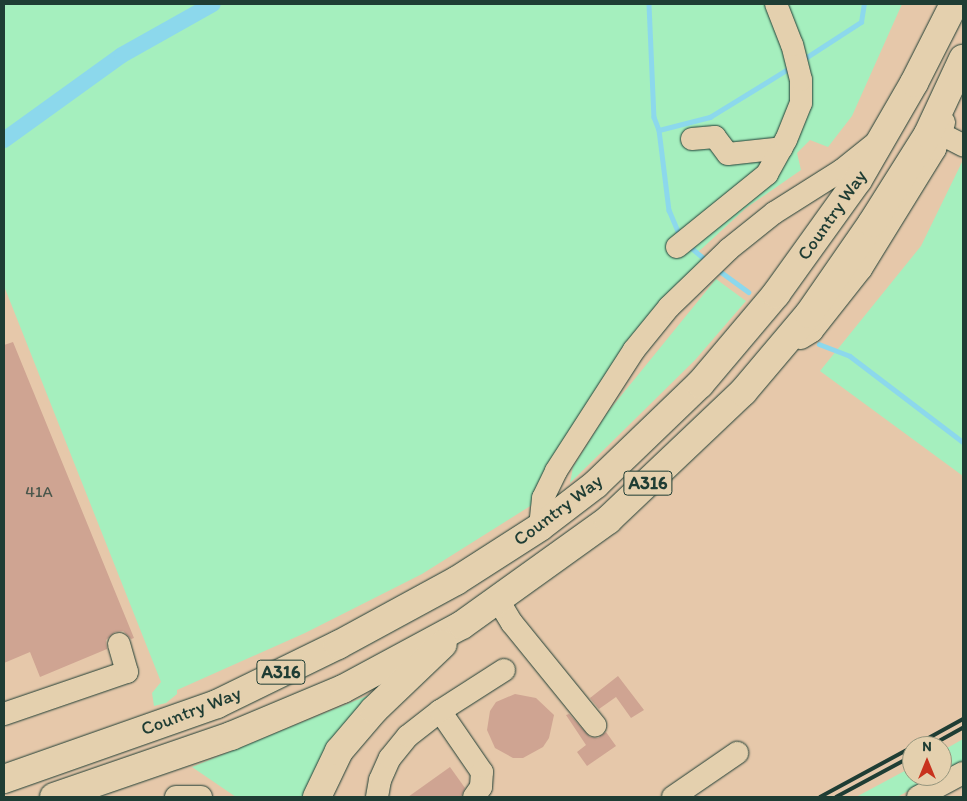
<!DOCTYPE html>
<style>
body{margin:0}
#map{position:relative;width:967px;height:801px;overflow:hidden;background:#e6c8aa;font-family:Itim,sans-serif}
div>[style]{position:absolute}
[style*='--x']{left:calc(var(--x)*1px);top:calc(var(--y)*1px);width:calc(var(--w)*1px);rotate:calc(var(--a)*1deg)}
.green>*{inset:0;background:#a5efbe}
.stream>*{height:4.5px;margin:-2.25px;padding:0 2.25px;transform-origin:2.25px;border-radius:2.25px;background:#8cd8ec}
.canal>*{height:16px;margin:-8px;padding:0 8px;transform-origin:8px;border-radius:8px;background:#8cd8ec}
.building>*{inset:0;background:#cfa492}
.roads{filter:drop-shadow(0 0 1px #1f3d34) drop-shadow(0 0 1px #1f3d34)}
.minor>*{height:22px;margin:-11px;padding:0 11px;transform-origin:11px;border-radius:11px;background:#e4d0ae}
.highway>*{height:28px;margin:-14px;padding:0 14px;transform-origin:14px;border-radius:14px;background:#e4d0ae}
.rail>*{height:4px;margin:-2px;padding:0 2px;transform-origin:2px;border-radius:2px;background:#1f3d34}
span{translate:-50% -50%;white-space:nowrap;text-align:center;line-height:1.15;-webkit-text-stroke:4px #e4d0ae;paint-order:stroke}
.number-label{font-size:16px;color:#4b574c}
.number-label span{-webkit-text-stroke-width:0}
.shield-label span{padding:1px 4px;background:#e4d0ae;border:1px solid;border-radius:4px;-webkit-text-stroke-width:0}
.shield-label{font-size:18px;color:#1f3d34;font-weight:700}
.street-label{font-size:19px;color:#1f3d34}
.frame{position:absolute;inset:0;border:5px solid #1f3d34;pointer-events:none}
.north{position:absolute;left:902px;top:736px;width:50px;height:50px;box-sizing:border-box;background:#e4d0ae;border:1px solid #95957d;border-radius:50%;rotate:0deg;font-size:14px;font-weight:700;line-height:20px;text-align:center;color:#1f3d34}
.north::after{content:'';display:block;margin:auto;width:18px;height:22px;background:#c8321e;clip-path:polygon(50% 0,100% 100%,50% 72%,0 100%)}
</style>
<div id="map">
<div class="green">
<div style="clip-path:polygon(4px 4px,902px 4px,852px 116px,828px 147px,810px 140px,797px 153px,801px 170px,746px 208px,697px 253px,712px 266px,669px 307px,543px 498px,422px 574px,305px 633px,177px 690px,177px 694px,166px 703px,154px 706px,152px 693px,161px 682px,4px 286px)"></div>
<div style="clip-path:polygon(963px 160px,963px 476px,820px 371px,921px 246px)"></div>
<div style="clip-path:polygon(716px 279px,746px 301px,695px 360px,570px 483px,573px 467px,607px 413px)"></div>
<div style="clip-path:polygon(379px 691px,304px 797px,236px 797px,192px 767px)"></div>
<div style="clip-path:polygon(963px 739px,963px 761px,942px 772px,942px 751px)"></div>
<div style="clip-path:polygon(912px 767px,912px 776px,936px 776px,897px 797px,856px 797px)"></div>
</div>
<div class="stream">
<div style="--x:649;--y:4;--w:113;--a:87.5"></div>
<div style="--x:654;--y:117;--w:14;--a:69"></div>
<div style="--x:659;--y:130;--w:81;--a:82.9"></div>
<div style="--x:669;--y:210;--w:28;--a:67"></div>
<div style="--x:804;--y:59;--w:68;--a:-33"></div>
<div style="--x:861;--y:22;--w:18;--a:-81"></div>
<div style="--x:659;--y:130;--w:53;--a:-14.3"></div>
<div style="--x:710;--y:117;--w:92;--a:-31.6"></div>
<div style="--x:688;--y:245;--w:25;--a:40"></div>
<div style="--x:717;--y:269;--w:39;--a:36"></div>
<div style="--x:819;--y:344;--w:33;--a:21"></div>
<div style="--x:850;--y:356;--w:142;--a:37.3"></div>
</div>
<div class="canal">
<div style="--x:4;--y:140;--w:145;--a:-35.8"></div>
<div style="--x:122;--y:55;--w:104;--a:-29.3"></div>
</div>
<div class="building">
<div style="clip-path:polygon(13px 342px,134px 638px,131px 639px,123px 631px,115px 632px,106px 640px,107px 649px,40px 677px,30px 652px,4px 663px,4px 345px)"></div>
<div style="clip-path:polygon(618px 676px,644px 710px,631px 718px,616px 697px,599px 709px,590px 698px)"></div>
<div style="clip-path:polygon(515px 694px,536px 698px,554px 715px,549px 738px,543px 747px,523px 758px,513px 758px,495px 748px,487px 730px,490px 711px,496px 702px)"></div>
<div style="clip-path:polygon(569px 714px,590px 737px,598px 738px,606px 732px,616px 746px,587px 766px,577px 752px,586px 745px,566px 715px)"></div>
<div style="clip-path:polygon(450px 767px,465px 788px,461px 797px,408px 797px)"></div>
</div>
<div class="roads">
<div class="minor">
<div style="--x:941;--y:134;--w:25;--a:27"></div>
<div style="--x:692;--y:139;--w:23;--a:-5"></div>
<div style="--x:715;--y:137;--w:21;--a:53"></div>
<div style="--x:728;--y:154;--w:54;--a:-6.3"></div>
<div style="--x:677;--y:247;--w:116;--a:-39"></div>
<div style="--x:767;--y:174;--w:39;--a:-61"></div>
<div style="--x:786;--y:140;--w:40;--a:-68"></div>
<div style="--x:801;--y:103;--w:23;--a:-90"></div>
<div style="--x:801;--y:80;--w:36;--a:-104"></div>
<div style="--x:792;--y:45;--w:44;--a:-111.3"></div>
<div style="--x:801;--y:338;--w:13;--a:-32"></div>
<div style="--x:812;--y:331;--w:79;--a:-51.7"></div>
<div style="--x:861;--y:269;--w:141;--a:-58.3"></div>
<div style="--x:935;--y:149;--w:28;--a:-71"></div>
<div style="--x:540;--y:527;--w:29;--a:-84"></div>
<div style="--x:543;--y:498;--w:30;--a:-64"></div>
<div style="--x:556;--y:471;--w:144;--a:-57.2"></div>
<div style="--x:634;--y:350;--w:55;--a:-50.9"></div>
<div style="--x:669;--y:307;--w:83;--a:-44"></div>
<div style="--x:729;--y:249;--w:58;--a:-38.7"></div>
<div style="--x:774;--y:213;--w:80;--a:-32.3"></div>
<div style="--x:842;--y:170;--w:43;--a:-38.5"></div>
<div style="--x:498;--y:600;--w:27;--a:59"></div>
<div style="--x:512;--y:623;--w:132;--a:50.9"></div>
<div style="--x:440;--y:711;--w:74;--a:55.5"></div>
<div style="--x:482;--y:772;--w:15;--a:94"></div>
<div style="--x:481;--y:787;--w:12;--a:125"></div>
<div style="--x:4;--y:714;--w:130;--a:-18.9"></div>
<div style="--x:127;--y:672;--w:29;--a:-106"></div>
<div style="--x:176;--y:797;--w:25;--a:0"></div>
<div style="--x:377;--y:797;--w:17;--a:-80"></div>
<div style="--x:380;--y:780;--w:24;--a:-66"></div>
<div style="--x:390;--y:758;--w:28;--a:-51"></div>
<div style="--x:408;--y:736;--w:41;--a:-38"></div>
<div style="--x:440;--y:711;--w:76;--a:-32.6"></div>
<div style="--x:673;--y:797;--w:78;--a:-34.5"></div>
<div style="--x:918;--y:797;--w:51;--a:-28.1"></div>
</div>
<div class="highway">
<div style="--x:4;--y:779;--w:226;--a:-19.4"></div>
<div style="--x:217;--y:704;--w:135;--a:-26"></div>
<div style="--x:338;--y:645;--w:134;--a:-28.5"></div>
<div style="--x:456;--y:581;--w:100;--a:-32.7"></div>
<div style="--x:540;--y:527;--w:71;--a:-37.5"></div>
<div style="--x:596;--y:484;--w:144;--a:-43.9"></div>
<div style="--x:700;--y:384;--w:118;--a:-49.8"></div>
<div style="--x:776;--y:294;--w:140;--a:-54.3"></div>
<div style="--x:858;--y:180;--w:112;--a:-60"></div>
<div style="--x:914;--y:83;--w:89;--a:-63.1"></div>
<div style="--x:54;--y:797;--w:187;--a:-19"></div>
<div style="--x:231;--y:736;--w:121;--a:-22.8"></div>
<div style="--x:343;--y:689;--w:135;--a:-28.3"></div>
<div style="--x:462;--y:625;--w:180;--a:-35.7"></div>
<div style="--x:608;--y:520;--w:186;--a:-43.5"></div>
<div style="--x:743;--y:392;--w:102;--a:-49.8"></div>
<div style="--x:809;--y:314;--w:111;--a:-55.3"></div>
<div style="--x:872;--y:223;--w:105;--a:-57.8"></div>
<div style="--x:928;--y:134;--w:83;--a:-65"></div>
<div style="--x:317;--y:797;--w:51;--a:-64.4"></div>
<div style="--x:339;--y:751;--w:54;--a:-49.5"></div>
<div style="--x:374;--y:710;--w:95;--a:-43.7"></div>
</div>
</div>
<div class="rail">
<div style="--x:914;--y:746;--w:56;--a:-28.9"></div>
<div style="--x:930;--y:746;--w:38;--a:-29"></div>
<div style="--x:820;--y:797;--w:105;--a:-28.5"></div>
<div style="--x:836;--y:797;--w:86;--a:-28.3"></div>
</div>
<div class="number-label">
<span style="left:39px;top:492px">41A</span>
</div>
<div class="shield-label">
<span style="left:648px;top:483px">A316</span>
<span style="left:281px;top:672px">A316</span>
</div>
<div class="street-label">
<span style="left:832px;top:215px;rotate:-55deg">Country Way</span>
<span style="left:558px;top:510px;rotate:-37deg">Country Way</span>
<span style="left:191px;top:711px;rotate:-21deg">Country Way</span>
</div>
<div class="frame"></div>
<div class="north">N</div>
</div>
